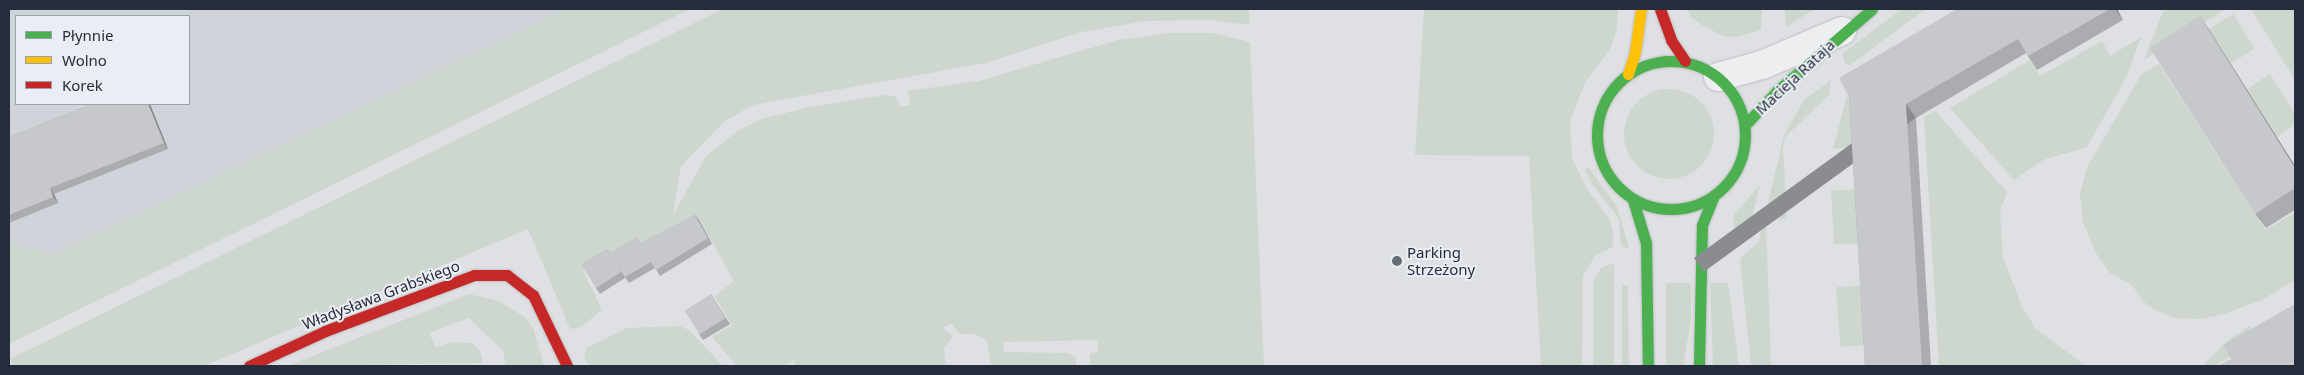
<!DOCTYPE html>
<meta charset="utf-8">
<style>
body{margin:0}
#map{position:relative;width:2304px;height:375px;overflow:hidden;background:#dee0e3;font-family:"Noto Sans",sans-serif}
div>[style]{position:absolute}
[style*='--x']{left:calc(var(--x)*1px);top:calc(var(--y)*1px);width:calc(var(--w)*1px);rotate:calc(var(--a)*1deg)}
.built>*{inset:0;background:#cfd3da}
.green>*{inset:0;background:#ced7ce;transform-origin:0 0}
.round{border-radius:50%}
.roads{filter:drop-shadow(0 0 1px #bcbec1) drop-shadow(0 0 1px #bcbec1)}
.street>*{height:28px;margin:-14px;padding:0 14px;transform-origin:14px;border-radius:14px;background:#edeef0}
.fast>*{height:11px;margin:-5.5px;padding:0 5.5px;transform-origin:5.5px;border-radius:5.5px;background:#4caf50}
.fast>.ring{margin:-5.5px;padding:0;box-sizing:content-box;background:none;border:11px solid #4caf50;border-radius:50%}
.slow>*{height:11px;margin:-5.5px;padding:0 5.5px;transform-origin:5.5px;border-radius:5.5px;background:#ffc107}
.jam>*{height:11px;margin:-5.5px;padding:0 5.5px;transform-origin:5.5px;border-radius:5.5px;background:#c62828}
.wall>*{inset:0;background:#aaacaf}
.shaded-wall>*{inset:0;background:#8b8c8f;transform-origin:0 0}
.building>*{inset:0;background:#c6c8cc;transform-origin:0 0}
.dots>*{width:14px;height:14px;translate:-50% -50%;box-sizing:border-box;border:2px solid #eaeef4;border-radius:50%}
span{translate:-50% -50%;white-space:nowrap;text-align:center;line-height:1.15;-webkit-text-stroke:4px #eaeef4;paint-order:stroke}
.street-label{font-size:15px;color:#252d3c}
.poi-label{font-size:15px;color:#252d3c}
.left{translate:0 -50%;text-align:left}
.frame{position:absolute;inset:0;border:10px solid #252d3c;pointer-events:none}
.legend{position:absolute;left:15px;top:15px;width:175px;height:90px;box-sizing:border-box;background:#eaeef4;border:1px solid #9ba1aa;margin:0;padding:6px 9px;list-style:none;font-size:15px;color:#252d3c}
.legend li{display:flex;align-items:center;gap:10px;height:25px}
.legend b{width:25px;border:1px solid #9ba1aa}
</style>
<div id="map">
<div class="built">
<div style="clip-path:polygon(evenodd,9px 9px,567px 9px,54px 254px,9px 243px,9px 9px,16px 16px,189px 16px,189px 104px,16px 104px,16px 16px)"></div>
</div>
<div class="green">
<div style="clip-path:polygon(567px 9px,690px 9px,9px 344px,9px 243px,54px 254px)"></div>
<div style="clip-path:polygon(723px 9px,1249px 9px,1250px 25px,1209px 20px,1145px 21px,1082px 32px,985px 63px,753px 105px,725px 121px,681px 166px,673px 215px,706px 156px,736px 132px,761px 119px,810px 107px,886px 95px,896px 97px,900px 107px,910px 105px,908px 91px,979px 81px,1118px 40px,1170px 33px,1212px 33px,1250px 42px,1264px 366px,1090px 366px,1090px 353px,1098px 352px,1098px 340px,1003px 342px,1004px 352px,1068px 353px,1076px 358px,1076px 366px,991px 366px,987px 341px,975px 334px,960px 334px,951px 323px,943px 328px,953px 336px,944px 348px,946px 366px,795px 366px,793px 360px,784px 366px,737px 366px,712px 337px,732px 325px,715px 296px,734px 281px,699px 219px,647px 249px,642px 241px,583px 270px,602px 310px,581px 327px,570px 329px,528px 229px,204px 366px,14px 366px,10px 359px)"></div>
<div style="clip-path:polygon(1424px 9px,1618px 9px,1617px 29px,1611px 48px,1585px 82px,1570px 122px,1572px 158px,1587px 189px,1609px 218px,1613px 232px,1613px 247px,1596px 255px,1583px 275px,1582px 366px,1541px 366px,1529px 156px,1415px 155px)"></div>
<div style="clip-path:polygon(1687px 9px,1762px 9px,1761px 30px,1737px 37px,1724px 36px,1703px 26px,1690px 16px)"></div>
<div style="clip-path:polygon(1785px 9px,1814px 9px,1786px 27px)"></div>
<div style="clip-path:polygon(1902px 9px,1924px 10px,1850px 65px,1845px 64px,1842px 54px)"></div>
<div style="clip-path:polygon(2164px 9px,2226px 9px,2144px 60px)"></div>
<div style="clip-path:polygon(2251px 9px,2295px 9px,2295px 80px)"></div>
<div style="left:2233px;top:14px;width:41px;height:28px;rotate:58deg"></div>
<div style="clip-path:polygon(2141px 37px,2127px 76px,2087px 147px,2043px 160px,2014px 180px,1950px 108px,2030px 60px,2040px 76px,2102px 41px,2110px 56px)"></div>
<div style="clip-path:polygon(2159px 64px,2265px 230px,2295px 213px,2295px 280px,2262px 300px,2221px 315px,2199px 319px,2175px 318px,2153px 309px,2143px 301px,2132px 285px,2110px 273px,2096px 253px,2083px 222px,2080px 194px,2087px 167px,2141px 75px)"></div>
<div style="clip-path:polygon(2270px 74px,2295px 114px,2295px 125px,2277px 137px,2247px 89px)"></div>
<div style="clip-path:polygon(1831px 80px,1829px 95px,1785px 137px,1783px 148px,1787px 219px,1766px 220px,1771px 366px,1751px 366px,1740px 259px,1759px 241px,1784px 135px,1804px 100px)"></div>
<div class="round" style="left:1624px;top:89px;width:90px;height:90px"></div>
<div style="clip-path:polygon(1847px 95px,1859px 118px,1858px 146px,1833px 149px)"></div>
<div style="clip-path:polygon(1935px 111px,2007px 192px,2000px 212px,2003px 257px,2022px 307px,2036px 329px,2086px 366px,1939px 366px,1924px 117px)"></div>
<div style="clip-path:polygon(1589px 168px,1617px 207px,1629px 248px,1621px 247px,1619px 219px,1592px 184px,1585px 169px)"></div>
<div style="clip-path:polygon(1760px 185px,1748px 234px,1736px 244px,1733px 216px)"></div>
<div style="left:1861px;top:189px;width:54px;height:30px;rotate:87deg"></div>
<div style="clip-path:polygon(1614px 263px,1614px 366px,1593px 366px,1593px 282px,1601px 268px)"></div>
<div style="clip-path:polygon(1666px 283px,1691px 283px,1691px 320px,1683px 366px,1666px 366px)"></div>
<div style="clip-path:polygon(1710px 283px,1728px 283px,1739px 366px,1713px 366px)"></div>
<div style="clip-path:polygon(1622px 285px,1628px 285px,1629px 366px,1622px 366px)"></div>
<div style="left:1867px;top:285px;width:60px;height:31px;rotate:86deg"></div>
<div style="clip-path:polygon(469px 294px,499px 301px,526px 318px,534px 330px,544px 366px,506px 366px,503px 351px,469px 318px,429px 333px,436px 348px,451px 342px,472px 343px,480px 351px,483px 363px,288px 366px)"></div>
<div style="clip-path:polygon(679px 326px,689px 330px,723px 366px,590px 366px,584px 358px,587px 348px,627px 328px)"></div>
<div style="clip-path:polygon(2250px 326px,2258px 340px,2214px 366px,2202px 366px,2228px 340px)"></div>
</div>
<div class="roads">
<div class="street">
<div style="--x:1718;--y:77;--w:46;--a:-15.3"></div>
<div style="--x:1762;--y:65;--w:87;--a:-23"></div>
</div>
<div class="fast">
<div class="ring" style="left:1597px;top:61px;width:137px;height:137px"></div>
<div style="--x:1745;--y:125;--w:47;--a:-46.7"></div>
<div style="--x:1777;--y:91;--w:125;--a:-40.8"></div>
<div style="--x:1633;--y:200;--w:45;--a:73.2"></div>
<div style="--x:1646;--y:243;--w:123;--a:89.1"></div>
<div style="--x:1699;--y:366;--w:141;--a:-88.8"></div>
<div style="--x:1702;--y:225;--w:32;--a:-68"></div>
</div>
<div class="slow">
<div style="--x:1628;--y:74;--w:23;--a:-72"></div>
<div style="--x:1635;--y:52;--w:43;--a:-82.1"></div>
</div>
<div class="jam">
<div style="--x:1660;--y:9;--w:33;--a:70"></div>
<div style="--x:1671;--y:40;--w:25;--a:56"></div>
<div style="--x:249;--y:366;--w:84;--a:-24.7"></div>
<div style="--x:325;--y:331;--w:159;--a:-20.6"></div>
<div style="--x:474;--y:275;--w:33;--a:0"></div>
<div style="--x:507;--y:275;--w:33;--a:38"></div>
<div style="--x:533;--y:295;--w:79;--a:64.4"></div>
</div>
</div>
<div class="wall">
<div style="clip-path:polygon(1957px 9px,2117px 9px,2123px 20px,2037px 70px,2026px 53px,1916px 118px,1931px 366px,1865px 366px,1849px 97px)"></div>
<div style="clip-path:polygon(2200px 16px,2210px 31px,2295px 166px,2295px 210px,2266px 228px,2255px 214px)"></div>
<div style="clip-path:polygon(91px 104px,150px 104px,168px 149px,54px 194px,58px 203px,9px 223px,9px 137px)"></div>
<div style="clip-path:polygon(695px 215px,712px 244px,660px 276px,655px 268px,629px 283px,624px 276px,625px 278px,600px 294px,596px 288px,607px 249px,610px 253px,641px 243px)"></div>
<div style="clip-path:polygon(711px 294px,730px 324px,703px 340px,699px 334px)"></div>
</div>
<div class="shaded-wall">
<div style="clip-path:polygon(2115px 9px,2117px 9px,2123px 20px)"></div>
<div style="clip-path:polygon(2200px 16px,2210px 31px,2295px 166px,2295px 168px)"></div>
<div style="clip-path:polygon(148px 104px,150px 104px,168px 149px,164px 143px)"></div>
<div style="left:1906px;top:104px;width:17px;height:262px;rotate:54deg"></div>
<div style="clip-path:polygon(50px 188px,54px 194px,58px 203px,53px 197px)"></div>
<div style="clip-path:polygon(695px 215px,699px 220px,712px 244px,708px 238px)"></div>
</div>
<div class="building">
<div style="clip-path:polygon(1957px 9px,2110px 9px,2028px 56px,2018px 39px,1906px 104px,1922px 366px,1865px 366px,1849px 97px,1839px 78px)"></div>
<div style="clip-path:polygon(2200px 16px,2295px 168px,2295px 188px,2255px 214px,2150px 48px)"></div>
<div style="clip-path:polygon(91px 104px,148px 104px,164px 143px,50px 188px,53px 197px,9px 215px,9px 137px)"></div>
<div style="clip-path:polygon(695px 215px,708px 238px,656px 270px,651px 262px,625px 277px,617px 265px,621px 272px,596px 288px,581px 264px,607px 249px,610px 253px,637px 237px,641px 243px)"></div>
<div style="left:711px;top:294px;width:28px;height:31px;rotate:58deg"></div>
<div style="clip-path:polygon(2295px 304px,2295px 366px,2217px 366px,2231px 359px,2223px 345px)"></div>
</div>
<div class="dots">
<div style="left:1397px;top:261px;background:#666c76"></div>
</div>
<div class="street-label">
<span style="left:1795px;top:77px;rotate:-43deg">Macieja Rataja</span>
<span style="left:381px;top:295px;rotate:-21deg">Władysława Grabskiego</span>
</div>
<div class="poi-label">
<span class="left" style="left:1407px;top:261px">Parking<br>Strzeżony</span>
</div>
<div class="frame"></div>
<ul class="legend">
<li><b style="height:6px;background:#4caf50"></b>Płynnie</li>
<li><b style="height:6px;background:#ffc107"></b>Wolno</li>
<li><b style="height:6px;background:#c62828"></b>Korek</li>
</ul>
</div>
